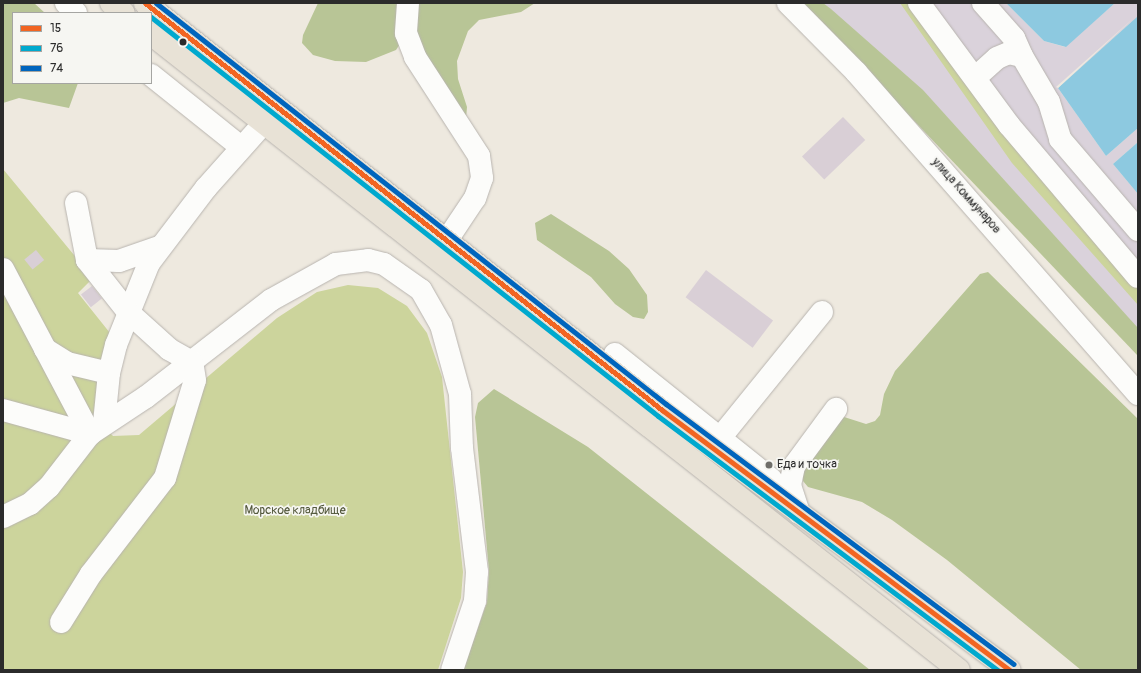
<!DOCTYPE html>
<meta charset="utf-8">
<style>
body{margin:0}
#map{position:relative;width:1141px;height:673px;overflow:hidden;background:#eee9df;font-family:Pangolin,sans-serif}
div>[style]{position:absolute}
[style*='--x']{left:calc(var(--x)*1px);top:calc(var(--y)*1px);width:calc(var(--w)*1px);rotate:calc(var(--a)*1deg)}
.industrial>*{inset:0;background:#dad2db}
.green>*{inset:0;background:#ccd49c}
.forest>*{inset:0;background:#b8c596}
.water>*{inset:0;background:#8dc9e0}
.pier>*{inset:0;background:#eee9df}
.building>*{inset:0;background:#d9cfd6;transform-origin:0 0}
.roads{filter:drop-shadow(0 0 1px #b8b4af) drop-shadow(0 0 1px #b8b4af)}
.minor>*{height:22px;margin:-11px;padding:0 11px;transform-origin:11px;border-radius:11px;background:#fcfcfa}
.highway>*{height:22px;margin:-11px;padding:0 11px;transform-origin:11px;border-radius:11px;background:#e8e2d6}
.bus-1>*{height:5px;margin:-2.5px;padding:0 2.5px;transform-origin:2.5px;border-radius:2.5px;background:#f26522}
.bus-2>*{height:5px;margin:-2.5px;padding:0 2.5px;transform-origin:2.5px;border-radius:2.5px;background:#00a9ce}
.bus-3>*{height:5px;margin:-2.5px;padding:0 2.5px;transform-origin:2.5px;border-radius:2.5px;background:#0065bd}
.dots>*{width:11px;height:11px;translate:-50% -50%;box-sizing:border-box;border:2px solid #f6f6f2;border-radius:50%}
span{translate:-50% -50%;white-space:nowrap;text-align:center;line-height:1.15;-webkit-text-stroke:3.5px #f6f6f2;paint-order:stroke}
.street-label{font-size:12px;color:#2b2b2b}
.poi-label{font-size:12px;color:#2b2b2b}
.left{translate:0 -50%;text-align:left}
.park-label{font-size:12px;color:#53583c}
.frame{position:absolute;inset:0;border:4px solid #2b2b2b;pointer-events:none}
.legend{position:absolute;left:12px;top:12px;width:140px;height:72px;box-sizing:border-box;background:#f6f6f2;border:1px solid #a5a5a2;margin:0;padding:5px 7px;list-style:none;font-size:12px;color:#2b2b2b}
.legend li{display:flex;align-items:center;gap:8px;height:20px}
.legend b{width:20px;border:1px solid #a5a5a2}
</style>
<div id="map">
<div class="industrial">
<div style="clip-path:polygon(817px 3px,1006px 3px,1044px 41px,1065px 47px,1115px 3px,1138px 3px,1138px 16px,1058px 88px,1106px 156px,1138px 128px,1138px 142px,1113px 164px,1138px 194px,1138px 351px)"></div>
</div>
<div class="green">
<div style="clip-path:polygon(900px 3px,910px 3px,1095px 240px,1138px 288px,1138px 305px,1012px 163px)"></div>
<div style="clip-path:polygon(3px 169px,93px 278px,78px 293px,110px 333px,93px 416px,113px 436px,139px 435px,277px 318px,317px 292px,348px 285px,378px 288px,407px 306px,427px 333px,442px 377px,463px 572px,461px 598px,438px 670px,3px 670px)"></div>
</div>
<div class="forest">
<div style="clip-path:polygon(3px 3px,34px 3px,45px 13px,13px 13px,13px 83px,78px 83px,69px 108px,19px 98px,3px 103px)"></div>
<div style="clip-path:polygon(318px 3px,401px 3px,400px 44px,396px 50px,366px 62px,335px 61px,313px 55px,302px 43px,303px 35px)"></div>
<div style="clip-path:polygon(415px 3px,535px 3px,521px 12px,479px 20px,468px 31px,457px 61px,458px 79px,467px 107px,466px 118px,434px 72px,414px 31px)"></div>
<div style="clip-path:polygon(802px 3px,823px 3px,831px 9px,923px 90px,1138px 328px,1138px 356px)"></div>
<div style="clip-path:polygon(551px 214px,609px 251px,629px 269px,647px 295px,648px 312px,644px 319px,633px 317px,615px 304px,591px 277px,537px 240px,535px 223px)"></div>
<div style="clip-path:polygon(988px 272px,1138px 419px,1138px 670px,1081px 670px,947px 560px,892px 520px,862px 502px,808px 487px,803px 481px,802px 473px,841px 416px,866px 424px,875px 421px,880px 415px,884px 394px,895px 371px,980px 274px)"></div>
<div style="clip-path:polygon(494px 389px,588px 447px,870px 670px,463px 670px,487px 602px,489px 571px,475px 417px,478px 403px)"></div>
</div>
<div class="water">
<div style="clip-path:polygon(1006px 3px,1115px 3px,1066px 47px,1044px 41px)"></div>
<div style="clip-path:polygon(1138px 16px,1138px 128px,1106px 156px,1058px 88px)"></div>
<div style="clip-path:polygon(1138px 142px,1138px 194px,1113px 164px)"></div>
</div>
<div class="pier">
<div style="clip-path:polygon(1138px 14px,1058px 88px,1056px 87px,1137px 15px)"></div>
</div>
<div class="building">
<div style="left:843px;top:117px;width:32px;height:57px;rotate:46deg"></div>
<div style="left:36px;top:250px;width:13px;height:15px;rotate:51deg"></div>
<div style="left:706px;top:270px;width:84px;height:34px;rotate:37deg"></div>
<div style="left:92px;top:286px;width:16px;height:14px;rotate:52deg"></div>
</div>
<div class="roads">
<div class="minor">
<div style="--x:66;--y:3;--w:14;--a:45"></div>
<div style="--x:408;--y:3;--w:30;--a:94"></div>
<div style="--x:406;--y:33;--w:26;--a:69"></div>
<div style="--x:415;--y:57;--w:118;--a:57.1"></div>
<div style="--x:479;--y:156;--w:22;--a:82"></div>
<div style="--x:482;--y:178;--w:21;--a:109"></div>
<div style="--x:475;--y:198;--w:50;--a:123.7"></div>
<div style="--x:788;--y:3;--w:97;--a:45.4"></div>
<div style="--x:856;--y:72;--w:428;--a:48.8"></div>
<div style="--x:919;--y:3;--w:152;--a:53.6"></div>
<div style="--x:1009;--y:125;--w:199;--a:49.7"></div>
<div style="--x:983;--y:3;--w:47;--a:48.5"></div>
<div style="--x:1014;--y:38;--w:20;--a:66"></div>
<div style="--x:151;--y:75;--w:115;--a:38.7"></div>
<div style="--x:976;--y:77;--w:28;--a:-42"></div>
<div style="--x:997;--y:58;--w:13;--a:-23"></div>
<div style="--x:1009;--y:53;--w:13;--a:13"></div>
<div style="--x:1022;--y:56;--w:53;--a:59.6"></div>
<div style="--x:1049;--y:102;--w:39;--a:73"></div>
<div style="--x:1060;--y:139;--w:120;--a:49.4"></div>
<div style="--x:87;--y:260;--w:32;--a:2"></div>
<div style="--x:119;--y:261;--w:42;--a:-19.3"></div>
<div style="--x:3;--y:269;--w:187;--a:62.2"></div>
<div style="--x:90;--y:434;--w:67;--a:-33.5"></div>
<div style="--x:146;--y:397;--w:158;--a:-37.8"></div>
<div style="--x:271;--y:300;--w:74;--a:-29"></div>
<div style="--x:336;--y:264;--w:32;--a:-7"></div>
<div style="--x:368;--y:260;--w:16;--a:14"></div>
<div style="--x:384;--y:264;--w:45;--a:35.1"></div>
<div style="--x:421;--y:290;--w:40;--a:60.3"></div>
<div style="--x:441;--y:325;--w:72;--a:74.6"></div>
<div style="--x:460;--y:394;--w:54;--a:87.9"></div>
<div style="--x:462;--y:448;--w:125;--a:83.1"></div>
<div style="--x:477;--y:572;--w:29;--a:94"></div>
<div style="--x:475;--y:601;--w:73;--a:108.4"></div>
<div style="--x:45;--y:349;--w:26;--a:32"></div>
<div style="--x:67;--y:363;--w:43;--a:13.4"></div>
<div style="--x:615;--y:354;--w:200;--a:38.7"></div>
<div style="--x:3;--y:410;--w:90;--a:15.4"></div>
<div style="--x:104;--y:423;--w:50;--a:-84.3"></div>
<div style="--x:109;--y:373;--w:29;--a:-76"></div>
<div style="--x:116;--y:345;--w:88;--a:-68.1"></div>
<div style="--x:149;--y:263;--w:94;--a:-52.8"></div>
<div style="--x:206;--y:188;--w:87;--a:-48.3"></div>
<div style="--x:720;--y:438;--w:162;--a:-51"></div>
<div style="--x:799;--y:513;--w:29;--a:-108"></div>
<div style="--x:790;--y:485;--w:19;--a:-78"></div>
<div style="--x:794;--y:466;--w:71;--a:-53.6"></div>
<div style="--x:3;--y:517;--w:30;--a:-26"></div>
<div style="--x:30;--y:504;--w:25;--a:-42"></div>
<div style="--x:49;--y:487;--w:67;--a:-52.3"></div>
<div style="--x:61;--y:622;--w:57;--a:-58"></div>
<div style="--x:91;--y:574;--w:121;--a:-52.4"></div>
<div style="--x:165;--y:478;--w:102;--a:-73"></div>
<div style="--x:195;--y:380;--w:18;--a:-99"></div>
<div style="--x:192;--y:362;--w:26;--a:-151"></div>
<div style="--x:169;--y:349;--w:55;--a:-137.9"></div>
<div style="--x:128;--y:312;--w:66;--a:-128.3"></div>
<div style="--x:87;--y:260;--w:58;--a:-100.9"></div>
</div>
<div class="highway">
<div style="--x:111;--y:3;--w:16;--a:38"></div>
<div style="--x:145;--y:3;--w:658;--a:38.21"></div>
<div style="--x:662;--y:410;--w:434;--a:36.8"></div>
<div style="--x:151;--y:34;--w:1028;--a:38.21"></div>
</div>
</div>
<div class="bus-1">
<div style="--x:145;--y:3;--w:658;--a:38.21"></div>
<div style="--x:662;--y:410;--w:434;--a:36.8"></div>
</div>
<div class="bus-2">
<div style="--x:151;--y:17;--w:645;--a:38.2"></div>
<div style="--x:658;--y:416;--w:424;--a:36.8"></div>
</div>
<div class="bus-3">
<div style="--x:156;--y:3;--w:649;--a:38.18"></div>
<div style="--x:666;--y:404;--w:434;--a:36.8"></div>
</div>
<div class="dots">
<div style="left:183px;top:42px;background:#2b2b2b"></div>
<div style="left:769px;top:465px;background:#6f6e6a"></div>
</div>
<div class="street-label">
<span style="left:966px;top:196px;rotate:48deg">улица Коммунаров</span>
</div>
<div class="poi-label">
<span class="left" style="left:777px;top:465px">Еда и точка</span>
</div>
<div class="park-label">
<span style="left:295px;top:511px">Морское кладбище</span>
</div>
<div class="frame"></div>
<ul class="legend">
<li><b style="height:5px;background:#f26522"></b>15</li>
<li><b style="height:5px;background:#00a9ce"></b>76</li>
<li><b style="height:5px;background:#0065bd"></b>74</li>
</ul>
</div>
